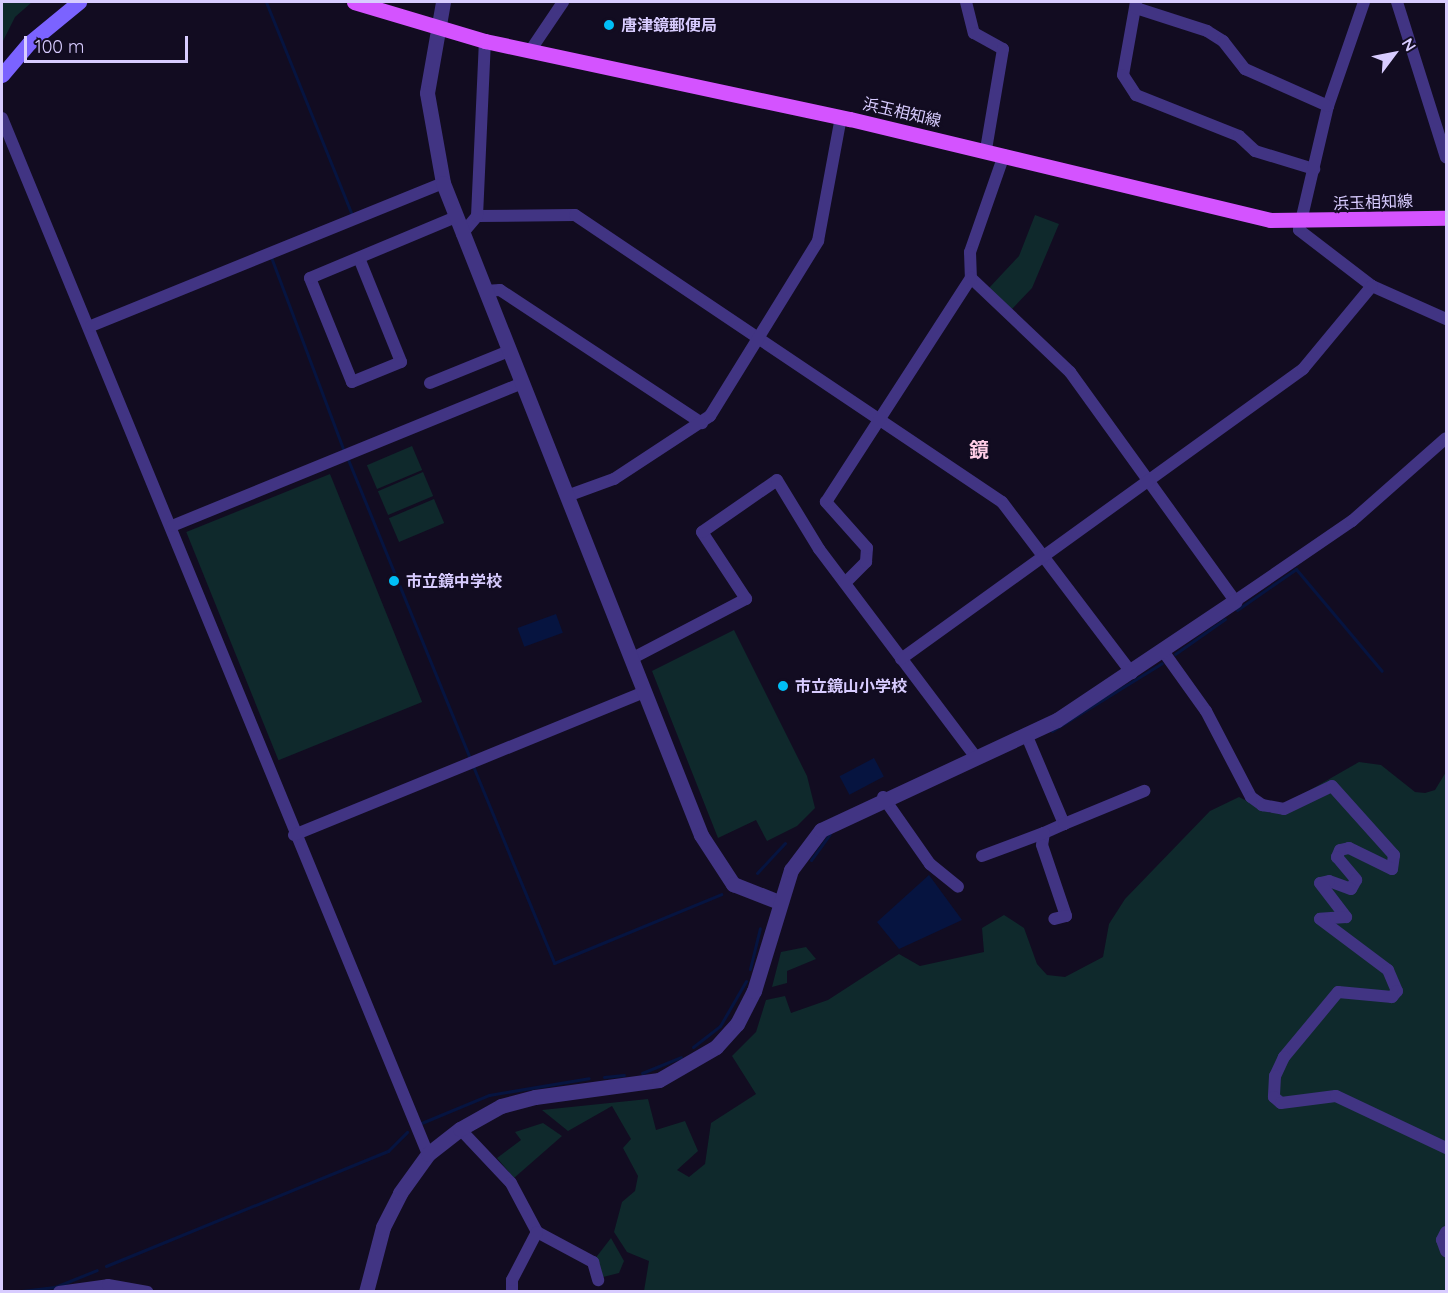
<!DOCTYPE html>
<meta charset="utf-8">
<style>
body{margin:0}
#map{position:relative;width:1448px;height:1293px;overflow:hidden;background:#120c21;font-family:Quicksand,"Noto Sans JP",sans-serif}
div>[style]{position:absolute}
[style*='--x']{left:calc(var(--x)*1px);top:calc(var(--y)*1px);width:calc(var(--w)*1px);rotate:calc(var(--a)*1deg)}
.green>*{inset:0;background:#0f292c;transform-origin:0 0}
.water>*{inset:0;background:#061440;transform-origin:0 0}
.stream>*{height:3px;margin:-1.5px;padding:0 1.5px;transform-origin:1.5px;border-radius:1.5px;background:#061440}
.minor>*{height:12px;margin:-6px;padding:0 6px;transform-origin:6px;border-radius:6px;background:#413483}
.tertiary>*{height:15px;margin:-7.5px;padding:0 7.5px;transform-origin:7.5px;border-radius:7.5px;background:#413483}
.secondary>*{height:15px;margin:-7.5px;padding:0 7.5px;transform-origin:7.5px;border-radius:7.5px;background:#7b63ff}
.primary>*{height:15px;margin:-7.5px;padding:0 7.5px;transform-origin:7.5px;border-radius:7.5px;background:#d453ff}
.dots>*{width:16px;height:16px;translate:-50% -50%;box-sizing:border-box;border:3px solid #120c21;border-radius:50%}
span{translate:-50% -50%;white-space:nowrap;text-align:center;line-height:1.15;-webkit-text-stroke:4.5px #120c21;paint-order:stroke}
.poi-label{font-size:16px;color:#d8ccff;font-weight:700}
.left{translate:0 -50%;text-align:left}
.street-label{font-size:16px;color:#d8ccff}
.quarter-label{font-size:20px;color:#ffcee7;font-weight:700}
.frame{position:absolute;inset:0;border:3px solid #d8ccff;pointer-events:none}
.north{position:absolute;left:1364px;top:24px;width:60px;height:60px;-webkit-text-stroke:4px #120c21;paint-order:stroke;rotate:58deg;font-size:16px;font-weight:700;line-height:24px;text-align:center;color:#d8ccff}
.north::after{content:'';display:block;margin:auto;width:21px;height:27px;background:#d8ccff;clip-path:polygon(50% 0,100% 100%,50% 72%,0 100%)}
.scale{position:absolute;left:24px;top:36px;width:164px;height:27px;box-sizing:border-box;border:3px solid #d8ccff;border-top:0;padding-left:8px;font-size:18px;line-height:21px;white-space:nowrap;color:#d8ccff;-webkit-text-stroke:4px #120c21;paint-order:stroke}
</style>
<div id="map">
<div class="green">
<div style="clip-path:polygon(2px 2px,32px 2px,15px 17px,2px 43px)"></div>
<div style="clip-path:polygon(1035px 215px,1059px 224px,1032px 288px,1012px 309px,989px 288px,1019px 256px)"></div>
<div style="left:412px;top:446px;width:26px;height:49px;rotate:67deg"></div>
<div style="left:423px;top:472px;width:26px;height:49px;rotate:67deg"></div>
<div style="left:330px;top:474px;width:246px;height:155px;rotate:68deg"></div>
<div style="left:434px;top:499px;width:26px;height:49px;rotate:67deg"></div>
<div style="clip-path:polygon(734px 630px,807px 776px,815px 808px,797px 826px,767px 841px,756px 820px,718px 838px,652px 671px)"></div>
<div style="clip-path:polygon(1359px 762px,1381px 765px,1415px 792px,1425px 793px,1435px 790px,1446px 772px,1446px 1291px,644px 1291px,649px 1261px,627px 1252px,614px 1232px,622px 1202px,635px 1191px,638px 1176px,623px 1148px,631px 1139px,612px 1106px,568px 1131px,542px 1110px,648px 1099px,656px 1130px,685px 1121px,698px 1151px,677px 1170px,689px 1177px,705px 1164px,711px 1123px,756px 1094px,732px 1056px,756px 1032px,766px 1000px,785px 996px,791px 1013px,828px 1000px,899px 954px,920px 966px,984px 952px,982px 928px,1004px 915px,1024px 928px,1037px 964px,1047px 975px,1065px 977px,1103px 957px,1109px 924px,1125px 899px,1210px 811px,1239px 797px,1270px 813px)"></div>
<div style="clip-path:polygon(806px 947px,816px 959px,787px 971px,787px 983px,772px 987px,781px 952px)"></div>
<div style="clip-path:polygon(543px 1123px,562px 1136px,514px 1178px,497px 1158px,521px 1140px,515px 1132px)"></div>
<div style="clip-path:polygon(611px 1238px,624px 1261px,619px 1273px,603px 1277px,594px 1260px)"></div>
</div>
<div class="water">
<div style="left:556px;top:614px;width:20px;height:41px;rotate:70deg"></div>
<div style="left:874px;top:758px;width:21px;height:39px;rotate:62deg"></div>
<div style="clip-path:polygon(929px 875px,962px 920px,899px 949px,877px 922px)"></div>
</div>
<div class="stream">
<div style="--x:266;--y:2;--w:227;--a:68"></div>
<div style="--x:271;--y:257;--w:207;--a:69.4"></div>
<div style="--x:347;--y:457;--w:326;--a:67.8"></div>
<div style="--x:1237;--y:610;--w:72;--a:-34.8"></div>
<div style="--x:1296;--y:569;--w:133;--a:49.9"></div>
<div style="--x:1175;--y:654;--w:61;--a:-35"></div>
<div style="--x:1052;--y:731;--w:129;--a:-31.7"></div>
<div style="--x:473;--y:766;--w:213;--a:67.6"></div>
<div style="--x:554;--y:963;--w:181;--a:-22.4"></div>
<div style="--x:811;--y:860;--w:32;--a:-54"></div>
<div style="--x:757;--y:873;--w:41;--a:-47"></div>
<div style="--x:750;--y:969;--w:42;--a:-76.3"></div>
<div style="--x:693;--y:1047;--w:34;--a:-38"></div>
<div style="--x:720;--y:1026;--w:52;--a:-60"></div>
<div style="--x:642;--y:1073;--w:42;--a:-22.3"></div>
<div style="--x:604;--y:1077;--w:20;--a:-6"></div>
<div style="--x:419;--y:1124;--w:76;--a:-22.5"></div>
<div style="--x:489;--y:1095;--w:101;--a:-9.6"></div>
<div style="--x:106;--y:1266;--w:305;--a:-22.2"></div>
<div style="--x:388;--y:1151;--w:27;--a:-45"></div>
<div style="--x:13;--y:1292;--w:42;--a:-6.8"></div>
<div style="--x:55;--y:1287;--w:45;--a:-22"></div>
</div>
<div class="minor">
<div style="--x:966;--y:2;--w:32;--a:76"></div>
<div style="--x:974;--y:33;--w:33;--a:29"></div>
<div style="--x:1003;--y:49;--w:102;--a:99.6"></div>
<div style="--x:1136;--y:2;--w:74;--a:100.1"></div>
<div style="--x:1123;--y:75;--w:24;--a:57"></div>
<div style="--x:1136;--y:95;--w:111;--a:21.7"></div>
<div style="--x:1239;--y:136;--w:22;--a:43"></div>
<div style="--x:1255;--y:151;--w:62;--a:17"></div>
<div style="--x:1364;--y:2;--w:110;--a:109.1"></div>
<div style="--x:1328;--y:106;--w:127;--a:103.2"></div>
<div style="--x:1299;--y:230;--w:92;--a:37.5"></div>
<div style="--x:1372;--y:286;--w:81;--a:24"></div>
<div style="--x:1397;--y:2;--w:163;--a:72.5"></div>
<div style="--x:1136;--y:8;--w:75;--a:17.9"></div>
<div style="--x:1207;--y:31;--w:19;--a:32"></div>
<div style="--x:1223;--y:41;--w:36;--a:52"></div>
<div style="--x:1245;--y:69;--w:91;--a:24"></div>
<div style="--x:530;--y:51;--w:59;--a:-56"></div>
<div style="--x:2;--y:118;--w:1120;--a:67.65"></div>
<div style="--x:1004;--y:155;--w:103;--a:109.3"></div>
<div style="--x:970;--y:252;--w:26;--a:88"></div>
<div style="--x:971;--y:278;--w:137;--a:43.5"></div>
<div style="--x:1070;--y:372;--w:282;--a:54.2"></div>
<div style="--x:1235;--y:601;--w:142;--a:-34.4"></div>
<div style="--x:1352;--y:521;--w:125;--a:-41.4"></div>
<div style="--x:477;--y:216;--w:98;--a:-0.6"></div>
<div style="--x:575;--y:215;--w:514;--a:33.91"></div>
<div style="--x:1002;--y:502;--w:215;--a:52.8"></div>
<div style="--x:462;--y:234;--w:23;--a:-50"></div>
<div style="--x:477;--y:216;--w:175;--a:-87.4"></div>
<div style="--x:359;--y:258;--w:112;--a:68"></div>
<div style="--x:401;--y:362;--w:53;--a:157.8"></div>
<div style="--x:352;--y:382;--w:112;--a:-112"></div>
<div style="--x:310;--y:278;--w:158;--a:-22.7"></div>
<div style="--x:485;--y:291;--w:15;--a:-4"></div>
<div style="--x:500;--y:290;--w:242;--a:33.4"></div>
<div style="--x:91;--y:326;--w:380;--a:-22.1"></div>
<div style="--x:430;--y:383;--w:85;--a:-22.1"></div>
<div style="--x:567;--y:496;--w:50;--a:-19.9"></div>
<div style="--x:614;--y:479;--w:115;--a:-33.3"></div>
<div style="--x:710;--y:416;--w:206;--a:-58.3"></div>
<div style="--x:818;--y:241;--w:126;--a:-79.5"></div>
<div style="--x:172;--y:526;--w:378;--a:-22.2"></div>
<div style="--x:845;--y:583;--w:30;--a:-45"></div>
<div style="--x:866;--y:562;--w:14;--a:-86"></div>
<div style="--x:867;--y:548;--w:62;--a:-131.7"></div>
<div style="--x:826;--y:502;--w:267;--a:-57.1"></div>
<div style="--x:1163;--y:651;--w:74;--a:54.4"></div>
<div style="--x:1206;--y:711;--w:97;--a:62.4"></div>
<div style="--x:1251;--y:797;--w:14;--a:36"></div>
<div style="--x:1262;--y:805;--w:22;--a:10"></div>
<div style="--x:1284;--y:809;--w:53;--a:-25.6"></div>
<div style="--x:1332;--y:786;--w:93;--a:48.1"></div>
<div style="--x:1394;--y:855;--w:14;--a:98"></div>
<div style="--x:1392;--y:869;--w:48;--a:-154"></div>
<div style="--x:1349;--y:848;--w:9;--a:167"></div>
<div style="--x:1340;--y:850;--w:8;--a:113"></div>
<div style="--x:1337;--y:857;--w:30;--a:50"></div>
<div style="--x:1356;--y:880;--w:10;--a:119"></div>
<div style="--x:1351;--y:889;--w:23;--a:-160"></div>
<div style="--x:1329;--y:881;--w:9;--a:167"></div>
<div style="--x:1320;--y:883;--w:43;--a:52.6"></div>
<div style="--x:1346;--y:917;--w:26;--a:176"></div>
<div style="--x:1320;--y:919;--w:85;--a:36.9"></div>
<div style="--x:1388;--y:970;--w:23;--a:67"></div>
<div style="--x:1397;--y:991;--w:8;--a:130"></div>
<div style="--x:1392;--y:997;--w:54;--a:-174.7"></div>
<div style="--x:1338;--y:992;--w:85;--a:129.7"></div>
<div style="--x:1284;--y:1057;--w:21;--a:115"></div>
<div style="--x:1275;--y:1076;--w:21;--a:93"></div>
<div style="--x:1274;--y:1097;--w:9;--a:41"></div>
<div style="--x:1281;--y:1103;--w:55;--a:-7.3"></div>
<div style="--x:1336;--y:1096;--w:122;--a:25.3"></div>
<div style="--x:631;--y:659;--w:130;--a:-27.6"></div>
<div style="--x:746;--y:599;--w:80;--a:-123.3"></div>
<div style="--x:702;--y:532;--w:91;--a:-34.7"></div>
<div style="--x:777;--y:480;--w:81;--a:58.7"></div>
<div style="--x:819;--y:549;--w:259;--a:53"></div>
<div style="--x:901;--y:659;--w:496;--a:-35.8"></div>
<div style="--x:1303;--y:369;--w:108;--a:-50.3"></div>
<div style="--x:1026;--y:734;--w:98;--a:67.1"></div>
<div style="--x:1064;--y:824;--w:22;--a:156"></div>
<div style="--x:1044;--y:833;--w:12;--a:99"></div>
<div style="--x:1042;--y:845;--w:75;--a:71.3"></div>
<div style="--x:1066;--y:916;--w:12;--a:166"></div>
<div style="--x:883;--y:797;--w:82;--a:55"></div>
<div style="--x:930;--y:864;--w:36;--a:39"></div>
<div style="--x:1064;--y:824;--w:87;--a:-22.4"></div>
<div style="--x:294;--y:835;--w:379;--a:-22.2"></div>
<div style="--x:982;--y:856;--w:66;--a:-20.4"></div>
<div style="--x:460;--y:1129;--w:74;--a:46.6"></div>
<div style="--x:511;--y:1183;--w:55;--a:62"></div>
<div style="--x:537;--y:1232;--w:64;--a:28.2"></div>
<div style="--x:593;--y:1262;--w:19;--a:74"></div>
<div style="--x:1446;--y:1232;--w:9;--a:117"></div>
<div style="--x:1442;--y:1240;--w:12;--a:70"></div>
<div style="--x:59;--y:1292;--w:49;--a:-8.1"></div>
<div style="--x:108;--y:1285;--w:40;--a:10"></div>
<div style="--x:512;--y:1292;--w:12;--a:-90"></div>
<div style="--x:512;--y:1280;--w:54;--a:-62.5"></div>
</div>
<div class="tertiary">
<div style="--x:443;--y:2;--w:92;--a:100"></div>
<div style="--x:427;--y:93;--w:91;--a:79.9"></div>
<div style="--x:443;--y:183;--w:701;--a:68.41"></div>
<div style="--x:701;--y:835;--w:59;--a:56.9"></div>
<div style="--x:733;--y:884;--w:49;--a:21.4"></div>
<div style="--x:366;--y:1292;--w:67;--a:-75.3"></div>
<div style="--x:383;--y:1227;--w:38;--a:-63"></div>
<div style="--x:400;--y:1193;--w:48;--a:-54.3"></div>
<div style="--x:428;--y:1154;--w:41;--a:-38"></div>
<div style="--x:460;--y:1129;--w:47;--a:-29.3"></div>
<div style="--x:501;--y:1106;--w:35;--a:-15"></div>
<div style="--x:535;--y:1097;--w:125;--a:-7.8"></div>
<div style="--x:659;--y:1080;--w:66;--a:-30.1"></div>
<div style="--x:716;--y:1047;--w:31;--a:-48"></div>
<div style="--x:737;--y:1024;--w:37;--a:-63"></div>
<div style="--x:754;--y:991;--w:127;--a:-73"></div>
<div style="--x:791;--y:870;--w:50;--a:-53.1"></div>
<div style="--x:821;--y:830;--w:260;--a:-25"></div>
<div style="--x:1057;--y:720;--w:214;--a:-33.8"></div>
</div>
<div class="secondary">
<div style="--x:2;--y:75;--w:42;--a:-49.8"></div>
<div style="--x:29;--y:43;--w:65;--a:-39.4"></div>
</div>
<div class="primary">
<div style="--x:354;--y:2;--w:137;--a:16.6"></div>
<div style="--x:485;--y:41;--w:373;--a:12.1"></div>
<div style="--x:850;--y:119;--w:432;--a:13.5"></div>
<div style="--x:1270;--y:220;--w:176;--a:-0.7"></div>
</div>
<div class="dots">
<div style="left:609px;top:25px;background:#00bff7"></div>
<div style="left:394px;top:581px;background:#00bff7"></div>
<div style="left:783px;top:686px;background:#00bff7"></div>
</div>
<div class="poi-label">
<span class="left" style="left:621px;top:25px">唐津鏡郵便局</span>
<span class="left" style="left:406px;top:581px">市立鏡中学校</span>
<span class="left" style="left:795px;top:686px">市立鏡山小学校</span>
</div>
<div class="street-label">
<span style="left:902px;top:112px;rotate:13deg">浜玉相知線</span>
<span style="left:1373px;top:202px;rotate:-2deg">浜玉相知線</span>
</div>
<div class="quarter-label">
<span style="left:979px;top:449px">鏡</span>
</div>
<div class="frame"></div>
<div class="north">N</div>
<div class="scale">100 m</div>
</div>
